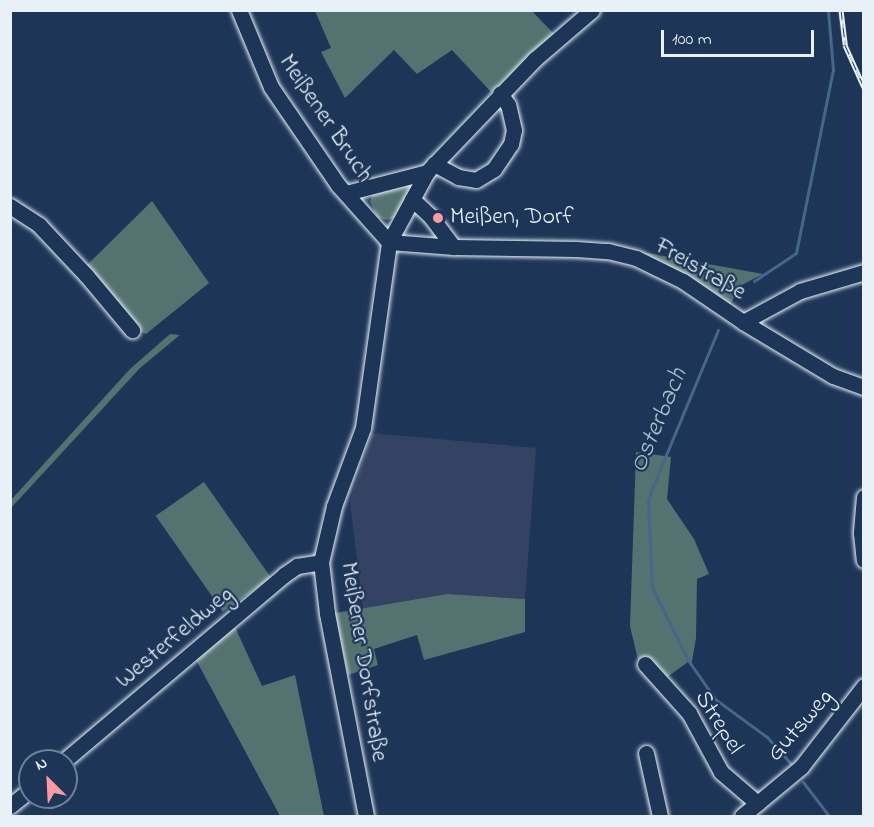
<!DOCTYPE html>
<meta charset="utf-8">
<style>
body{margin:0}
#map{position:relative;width:874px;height:827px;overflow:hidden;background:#1d3557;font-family:"Indie Flower",sans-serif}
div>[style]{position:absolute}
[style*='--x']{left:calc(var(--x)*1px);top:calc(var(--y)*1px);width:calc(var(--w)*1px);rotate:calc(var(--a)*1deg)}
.built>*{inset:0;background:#344363}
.green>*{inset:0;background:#547270;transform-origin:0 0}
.stream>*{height:3px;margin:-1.5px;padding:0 1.5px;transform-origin:1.5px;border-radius:1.5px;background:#46668b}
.roads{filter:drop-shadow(0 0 2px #e8f1f8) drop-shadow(0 0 2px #e8f1f8)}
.minor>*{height:15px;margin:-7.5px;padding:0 7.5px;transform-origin:7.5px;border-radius:7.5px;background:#1d3557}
.rail>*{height:5px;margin-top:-2.5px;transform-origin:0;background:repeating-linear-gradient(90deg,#1d3557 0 9px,#e8f1f8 0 18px);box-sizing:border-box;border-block:2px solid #e8f1f8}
.dots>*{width:16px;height:16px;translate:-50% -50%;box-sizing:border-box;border:3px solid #1d3557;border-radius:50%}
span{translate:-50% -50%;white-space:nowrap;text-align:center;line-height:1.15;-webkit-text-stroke:4.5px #1d3557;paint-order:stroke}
.street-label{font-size:24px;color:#e8f1f8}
.poi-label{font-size:24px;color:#e8f1f8}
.left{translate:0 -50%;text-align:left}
.water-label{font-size:26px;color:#afc0d2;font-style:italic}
.frame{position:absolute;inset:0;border:12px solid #e8f1f8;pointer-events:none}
.north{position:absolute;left:18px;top:749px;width:60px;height:60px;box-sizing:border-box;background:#1d3557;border:2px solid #6e8097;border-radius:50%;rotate:336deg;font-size:16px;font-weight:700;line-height:24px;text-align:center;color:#e8f1f8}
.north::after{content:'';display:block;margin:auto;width:21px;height:27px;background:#ff9aa2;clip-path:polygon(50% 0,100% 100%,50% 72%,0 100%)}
.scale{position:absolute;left:661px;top:30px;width:153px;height:27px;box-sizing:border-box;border:3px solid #e8f1f8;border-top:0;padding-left:8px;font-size:18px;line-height:21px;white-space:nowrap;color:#e8f1f8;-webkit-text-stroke:4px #1d3557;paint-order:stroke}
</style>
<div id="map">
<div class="built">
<div style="clip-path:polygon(837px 11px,844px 11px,848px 43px,863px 81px,863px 93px,842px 44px)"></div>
<div style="clip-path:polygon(372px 433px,536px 448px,525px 599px,447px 594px,363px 608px,350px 502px)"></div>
</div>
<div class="green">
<div style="clip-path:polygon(315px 11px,532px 11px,555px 35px,491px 92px,452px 50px,417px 74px,394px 50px,345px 98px,321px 52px,331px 48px)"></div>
<div style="clip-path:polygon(412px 183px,413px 187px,394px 218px,386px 220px,377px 217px,370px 201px,373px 194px,380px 189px)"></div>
<div style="clip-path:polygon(152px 201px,209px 283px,146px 334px,135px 329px,84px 268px)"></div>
<div style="clip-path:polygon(642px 252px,763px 274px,740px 286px,729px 307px)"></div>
<div style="clip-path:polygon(170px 334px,180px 335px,140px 368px,11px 508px,11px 500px,130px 369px)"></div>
<div style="clip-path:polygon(636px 452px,671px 457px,667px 499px,694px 539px,709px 574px,697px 579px,696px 638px,691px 667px,688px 662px,663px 680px,643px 658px,638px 660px,630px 626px)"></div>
<div style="left:204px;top:482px;width:117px;height:59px;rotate:55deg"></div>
<div style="clip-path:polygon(447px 594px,525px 599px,525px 632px,424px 660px,417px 635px,374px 649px,378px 665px,348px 675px,335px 613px)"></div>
<div style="clip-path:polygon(235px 627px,262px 686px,295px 675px,324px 816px,280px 816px,195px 658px)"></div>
</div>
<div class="stream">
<div style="--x:754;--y:281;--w:50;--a:-33.7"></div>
<div style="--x:796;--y:253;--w:187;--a:-78.6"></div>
<div style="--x:833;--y:70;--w:60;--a:-94.8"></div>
<div style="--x:718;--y:330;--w:174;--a:112.6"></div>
<div style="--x:651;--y:491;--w:12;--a:104"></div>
<div style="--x:648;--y:503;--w:84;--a:87.3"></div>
<div style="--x:652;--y:587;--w:81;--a:63.7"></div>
<div style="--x:688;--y:660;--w:47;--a:55.3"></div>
<div style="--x:715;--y:699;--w:64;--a:36.2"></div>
<div style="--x:767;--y:737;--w:36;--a:48"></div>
<div style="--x:803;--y:782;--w:43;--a:52.6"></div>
</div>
<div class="roads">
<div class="minor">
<div style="--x:239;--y:10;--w:83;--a:67.4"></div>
<div style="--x:271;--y:87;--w:119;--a:55.6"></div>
<div style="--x:338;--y:185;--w:76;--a:48.2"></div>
<div style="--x:434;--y:164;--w:27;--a:28"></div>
<div style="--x:458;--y:177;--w:18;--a:9"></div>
<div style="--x:476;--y:180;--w:21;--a:-31"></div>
<div style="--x:494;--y:169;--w:30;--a:-56"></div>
<div style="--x:511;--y:144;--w:14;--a:-78"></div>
<div style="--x:514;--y:130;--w:26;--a:-103"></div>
<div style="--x:508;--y:105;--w:14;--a:-124"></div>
<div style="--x:346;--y:193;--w:84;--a:-14.5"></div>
<div style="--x:412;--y:199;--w:26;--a:43"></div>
<div style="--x:431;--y:217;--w:38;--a:53"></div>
<div style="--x:10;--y:206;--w:35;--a:33"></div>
<div style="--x:39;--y:225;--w:69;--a:46.8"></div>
<div style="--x:86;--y:275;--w:72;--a:50.1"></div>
<div style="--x:389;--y:242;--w:65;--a:4.4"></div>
<div style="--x:454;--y:247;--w:122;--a:0.9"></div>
<div style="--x:576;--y:249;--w:32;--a:4"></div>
<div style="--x:608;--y:251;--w:29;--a:14"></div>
<div style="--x:636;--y:258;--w:52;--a:26.1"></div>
<div style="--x:683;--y:281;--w:73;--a:34.3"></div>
<div style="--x:743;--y:322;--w:105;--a:31"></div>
<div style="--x:833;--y:376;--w:33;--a:20"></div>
<div style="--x:743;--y:322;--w:65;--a:-28.5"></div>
<div style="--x:800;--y:291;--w:67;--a:-16.5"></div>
<div style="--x:864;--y:497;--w:36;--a:95"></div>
<div style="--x:861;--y:533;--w:27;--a:84"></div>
<div style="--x:645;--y:664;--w:66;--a:48.1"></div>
<div style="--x:689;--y:713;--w:67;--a:61.5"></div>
<div style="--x:721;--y:772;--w:48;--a:40.7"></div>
<div style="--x:646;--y:753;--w:65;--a:77.5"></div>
<div style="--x:64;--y:761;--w:288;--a:-40.2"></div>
<div style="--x:284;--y:575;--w:16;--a:-35"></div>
<div style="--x:297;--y:566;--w:24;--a:-9"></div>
<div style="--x:10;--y:806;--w:26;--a:-39"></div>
<div style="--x:366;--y:816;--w:207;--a:-100.9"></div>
<div style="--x:327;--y:613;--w:51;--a:-96.7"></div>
<div style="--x:321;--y:562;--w:57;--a:-76.9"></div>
<div style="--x:334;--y:506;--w:83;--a:-69.6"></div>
<div style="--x:363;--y:428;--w:188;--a:-82"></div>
<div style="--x:389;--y:242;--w:80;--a:-61.5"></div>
<div style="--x:427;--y:172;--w:156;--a:-46.3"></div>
<div style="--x:535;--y:59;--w:75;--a:-40.7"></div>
<div style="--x:742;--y:816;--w:77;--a:-39.7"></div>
<div style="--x:801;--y:767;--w:103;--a:-52.1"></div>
</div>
</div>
<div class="rail">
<div style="--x:841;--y:10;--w:35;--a:83"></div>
<div style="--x:845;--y:45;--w:46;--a:65.7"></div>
</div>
<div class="dots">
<div style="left:438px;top:218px;background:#ff9aa2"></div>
</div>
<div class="street-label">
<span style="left:325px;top:119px;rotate:56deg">Meißener Bruch</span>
<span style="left:700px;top:270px;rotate:30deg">Freistraße</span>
<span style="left:175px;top:638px;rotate:-40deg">Westerfeldweg</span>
<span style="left:363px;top:662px;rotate:81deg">Meißener Dorfstraße</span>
<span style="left:718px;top:723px;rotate:58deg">Strepel</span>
<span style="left:801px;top:726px;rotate:-49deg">Gutsweg</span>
</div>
<div class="poi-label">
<span class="left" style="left:450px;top:218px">Meißen, Dorf</span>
</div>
<div class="water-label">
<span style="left:660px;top:421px;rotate:-67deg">Osterbach</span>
</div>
<div class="frame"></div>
<div class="north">N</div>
<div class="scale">100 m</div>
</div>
